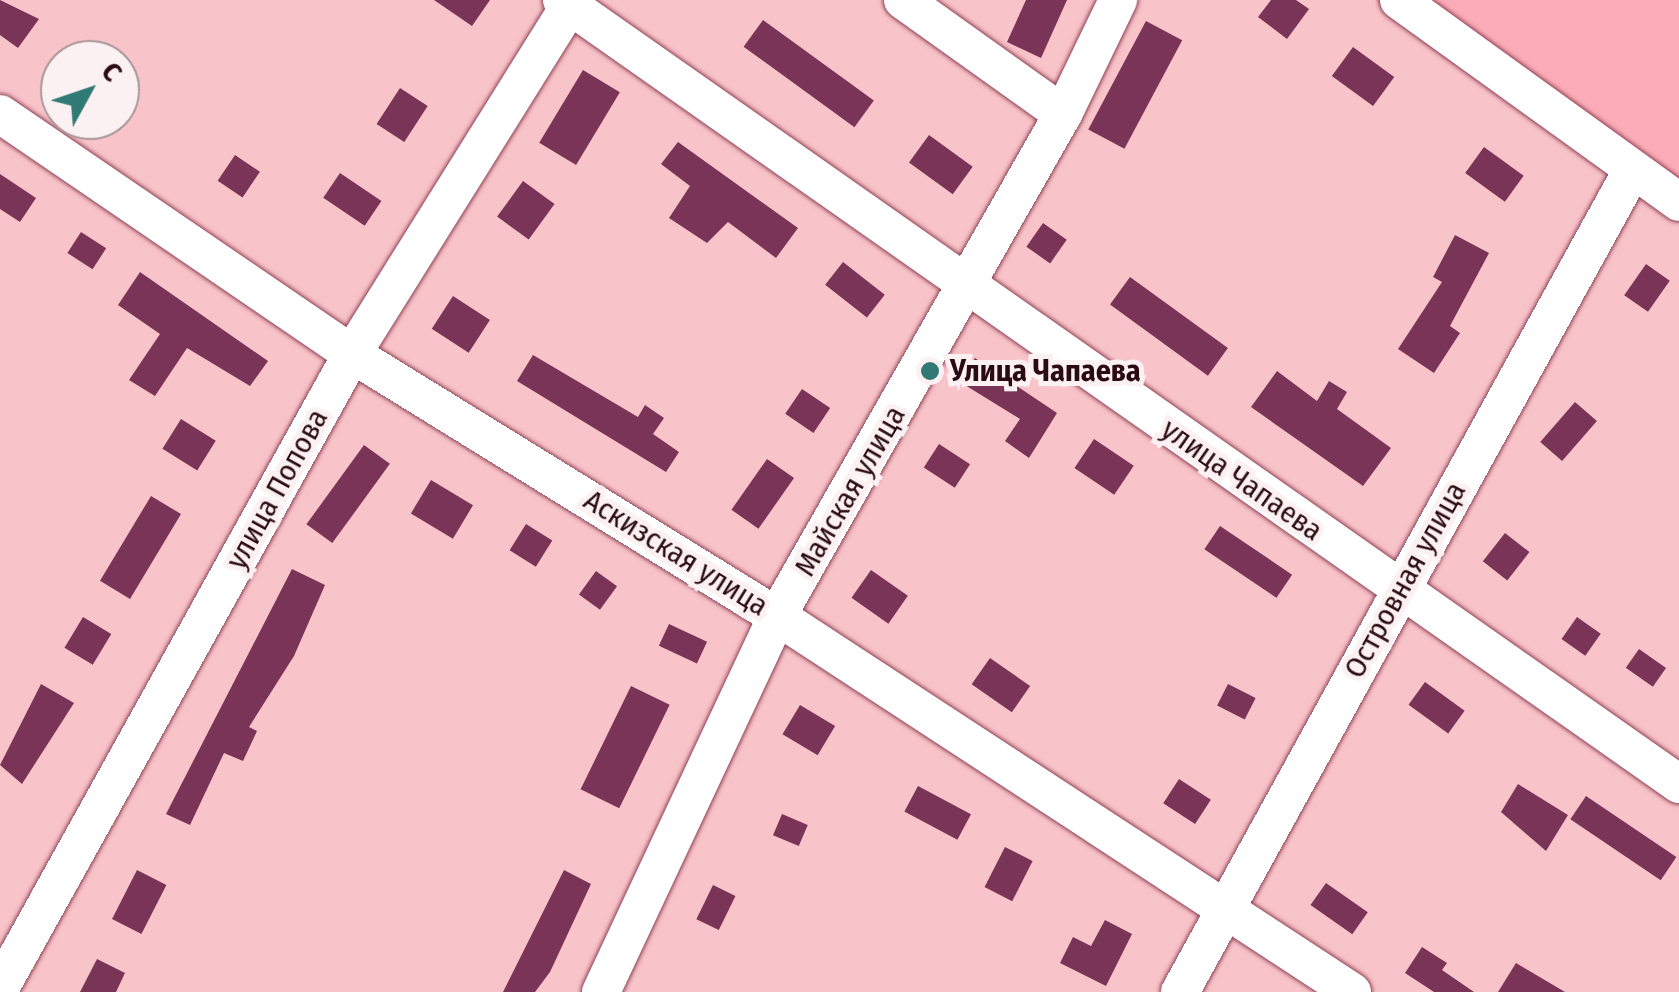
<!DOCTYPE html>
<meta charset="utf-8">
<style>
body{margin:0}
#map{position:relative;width:1679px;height:992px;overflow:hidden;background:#f9c3ca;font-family:"Fira Sans Condensed",sans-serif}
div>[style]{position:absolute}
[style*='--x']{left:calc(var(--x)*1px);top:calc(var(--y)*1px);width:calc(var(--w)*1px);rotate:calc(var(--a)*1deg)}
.green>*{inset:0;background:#fcacb8}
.building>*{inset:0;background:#793458;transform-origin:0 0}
.roads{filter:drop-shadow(0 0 2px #8f4251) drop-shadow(0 0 2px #8f4251)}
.minor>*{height:38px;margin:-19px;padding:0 19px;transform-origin:19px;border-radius:19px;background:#fff}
.dots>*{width:28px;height:28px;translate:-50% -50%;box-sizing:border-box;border:5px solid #fbf1f2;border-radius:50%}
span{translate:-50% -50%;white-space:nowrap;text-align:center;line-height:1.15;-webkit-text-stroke:10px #fbf1f2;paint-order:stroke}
.poi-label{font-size:30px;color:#2b0b12;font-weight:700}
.left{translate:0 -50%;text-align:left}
.street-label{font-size:30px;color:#2b0b12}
.north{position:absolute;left:40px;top:40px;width:100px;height:100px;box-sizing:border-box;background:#fbf1f2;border:2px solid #a89598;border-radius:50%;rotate:50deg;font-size:28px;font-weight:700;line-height:40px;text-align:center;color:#2b0b12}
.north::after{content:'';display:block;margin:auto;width:35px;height:45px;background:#307974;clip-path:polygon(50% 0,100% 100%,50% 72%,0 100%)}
</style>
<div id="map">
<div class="green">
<div style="clip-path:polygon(1375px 0,1679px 0,1679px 223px,1427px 45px)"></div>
</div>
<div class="building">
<div style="clip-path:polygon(0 0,39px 19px,18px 48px,0 35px)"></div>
<div style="clip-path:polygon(434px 0,490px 0,472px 26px)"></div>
<div style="clip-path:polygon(1026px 0,1067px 0,1041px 58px,1007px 42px)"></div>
<div style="clip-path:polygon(1271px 0,1296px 0,1309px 9px,1287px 39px,1258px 17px)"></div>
<div style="left:763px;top:20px;width:137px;height:33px;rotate:36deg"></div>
<div style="left:1146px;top:21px;width:41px;height:123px;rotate:28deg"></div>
<div style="left:1353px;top:47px;width:51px;height:36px;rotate:36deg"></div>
<div style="left:583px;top:70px;width:43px;height:85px;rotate:31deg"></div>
<div style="left:400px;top:88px;width:33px;height:43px;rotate:33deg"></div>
<div style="left:929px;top:135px;width:54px;height:34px;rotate:36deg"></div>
<div style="clip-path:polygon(678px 142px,798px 228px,776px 258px,728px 222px,707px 243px,669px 218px,690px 186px,661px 164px)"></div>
<div style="left:1484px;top:147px;width:49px;height:32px;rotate:36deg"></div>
<div style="left:235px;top:155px;width:30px;height:31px;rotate:34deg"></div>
<div style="left:340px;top:173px;width:50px;height:30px;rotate:34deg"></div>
<div style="clip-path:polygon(0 174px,36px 198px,20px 222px,0 209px)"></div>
<div style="left:523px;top:181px;width:39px;height:44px;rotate:36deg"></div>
<div style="left:1043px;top:223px;width:29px;height:29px;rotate:35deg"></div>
<div style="left:81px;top:232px;width:30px;height:25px;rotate:33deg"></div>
<div style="clip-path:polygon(1455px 235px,1489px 253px,1450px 326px,1460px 333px,1434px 373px,1398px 349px,1442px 282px,1433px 277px)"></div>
<div style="left:843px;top:262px;width:53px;height:29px;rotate:38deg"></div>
<div style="left:1646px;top:264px;width:29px;height:38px;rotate:35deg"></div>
<div style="clip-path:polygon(140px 272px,268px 361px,250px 386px,187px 348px,155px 396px,129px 380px,160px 334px,118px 305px)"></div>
<div style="left:1130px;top:277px;width:121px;height:34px;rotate:36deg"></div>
<div style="left:453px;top:296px;width:44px;height:39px;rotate:33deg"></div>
<div style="clip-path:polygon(533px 355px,638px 417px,645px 405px,664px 418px,653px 434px,679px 452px,666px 472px,517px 381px)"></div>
<div style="clip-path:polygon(975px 358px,1057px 413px,1029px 458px,1005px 441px,1020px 419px,960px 382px)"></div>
<div style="clip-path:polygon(1277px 371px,1317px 401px,1329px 381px,1347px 392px,1337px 409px,1391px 448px,1363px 486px,1251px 407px)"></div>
<div style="left:802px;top:389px;width:34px;height:30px;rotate:34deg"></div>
<div style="left:1575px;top:402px;width:29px;height:53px;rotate:41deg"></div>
<div style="left:181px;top:419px;width:41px;height:35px;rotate:32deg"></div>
<div style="left:1094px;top:439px;width:48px;height:35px;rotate:34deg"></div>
<div style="left:939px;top:444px;width:37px;height:28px;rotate:33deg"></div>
<div style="left:364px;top:445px;width:32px;height:98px;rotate:36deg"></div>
<div style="left:767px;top:459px;width:33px;height:62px;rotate:35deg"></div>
<div style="left:431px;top:480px;width:49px;height:39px;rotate:31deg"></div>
<div style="left:151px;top:496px;width:35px;height:99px;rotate:31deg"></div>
<div style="left:526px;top:524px;width:31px;height:31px;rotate:32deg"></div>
<div style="left:1220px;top:526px;width:87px;height:28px;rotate:34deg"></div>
<div style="left:1505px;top:533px;width:31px;height:36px;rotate:38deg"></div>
<div style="clip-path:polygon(292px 569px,325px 585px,294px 656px,249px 727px,257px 731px,243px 761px,224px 753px,190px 825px,166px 814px)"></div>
<div style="left:871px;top:570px;width:45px;height:34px;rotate:35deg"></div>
<div style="left:596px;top:571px;width:26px;height:29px;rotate:36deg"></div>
<div style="left:83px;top:617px;width:33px;height:36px;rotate:31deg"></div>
<div style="left:1577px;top:617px;width:29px;height:27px;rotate:35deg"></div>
<div style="left:669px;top:624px;width:42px;height:24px;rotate:25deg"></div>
<div style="left:1639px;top:649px;width:33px;height:23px;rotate:35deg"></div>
<div style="left:990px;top:658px;width:49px;height:32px;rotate:35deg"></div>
<div style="left:1425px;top:682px;width:49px;height:28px;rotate:36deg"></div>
<div style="clip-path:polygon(41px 684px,74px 703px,22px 784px,0 765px)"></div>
<div style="left:1228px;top:684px;width:31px;height:24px;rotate:27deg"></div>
<div style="left:631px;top:686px;width:43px;height:115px;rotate:26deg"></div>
<div style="left:800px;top:705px;width:41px;height:34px;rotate:31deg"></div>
<div style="left:1179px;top:779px;width:38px;height:29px;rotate:33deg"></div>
<div style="clip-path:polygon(1518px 784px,1568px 815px,1546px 851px,1501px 812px)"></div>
<div style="left:918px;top:786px;width:60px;height:29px;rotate:28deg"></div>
<div style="left:1586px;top:796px;width:109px;height:28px;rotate:34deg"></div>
<div style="left:782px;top:814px;width:28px;height:23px;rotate:23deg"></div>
<div style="left:1005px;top:847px;width:31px;height:45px;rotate:27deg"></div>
<div style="left:137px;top:870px;width:33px;height:55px;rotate:27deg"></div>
<div style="clip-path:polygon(564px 870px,591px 884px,550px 972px,535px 992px,503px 992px)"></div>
<div style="left:1326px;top:883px;width:51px;height:27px;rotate:35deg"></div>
<div style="left:713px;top:885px;width:25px;height:38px;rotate:26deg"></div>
<div style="clip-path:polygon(1105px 920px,1132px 934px,1106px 986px,1060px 963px,1073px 937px,1091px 946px)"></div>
<div style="clip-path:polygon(1422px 947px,1447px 963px,1442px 970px,1474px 992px,1434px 992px,1405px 973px)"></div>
<div style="clip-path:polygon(97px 959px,125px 973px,116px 992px,80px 992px)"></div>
<div style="clip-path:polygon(1516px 963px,1565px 992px,1498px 992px)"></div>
</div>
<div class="roads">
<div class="minor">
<div style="--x:562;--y:0;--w:1365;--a:35.06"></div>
<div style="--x:903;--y:0;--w:196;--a:35.5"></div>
<div style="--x:1399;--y:0;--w:345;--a:35.8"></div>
<div style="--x:0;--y:114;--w:426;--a:34.3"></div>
<div style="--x:352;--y:354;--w:499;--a:31.7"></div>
<div style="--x:777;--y:616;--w:687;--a:33.18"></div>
<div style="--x:0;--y:988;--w:725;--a:-60.96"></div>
<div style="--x:352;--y:354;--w:417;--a:-58"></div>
<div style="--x:601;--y:992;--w:415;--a:-64.9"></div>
<div style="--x:777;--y:616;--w:578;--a:-60.33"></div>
<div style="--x:1063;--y:114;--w:127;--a:-64.2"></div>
<div style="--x:1180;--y:992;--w:939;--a:-61.17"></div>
</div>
</div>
<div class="dots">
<div style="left:930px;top:371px;background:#307974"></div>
</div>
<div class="poi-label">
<span class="left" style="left:950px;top:371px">Улица Чапаева</span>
</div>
<div class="street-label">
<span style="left:1242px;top:480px;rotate:35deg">улица Чапаева</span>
<span style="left:277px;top:489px;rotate:-61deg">улица Попова</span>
<span style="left:850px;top:491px;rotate:-60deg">Майская улица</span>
<span style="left:676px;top:553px;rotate:32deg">Аскизская улица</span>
<span style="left:1405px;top:580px;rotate:-61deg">Островная улица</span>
</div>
<div class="north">С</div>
</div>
